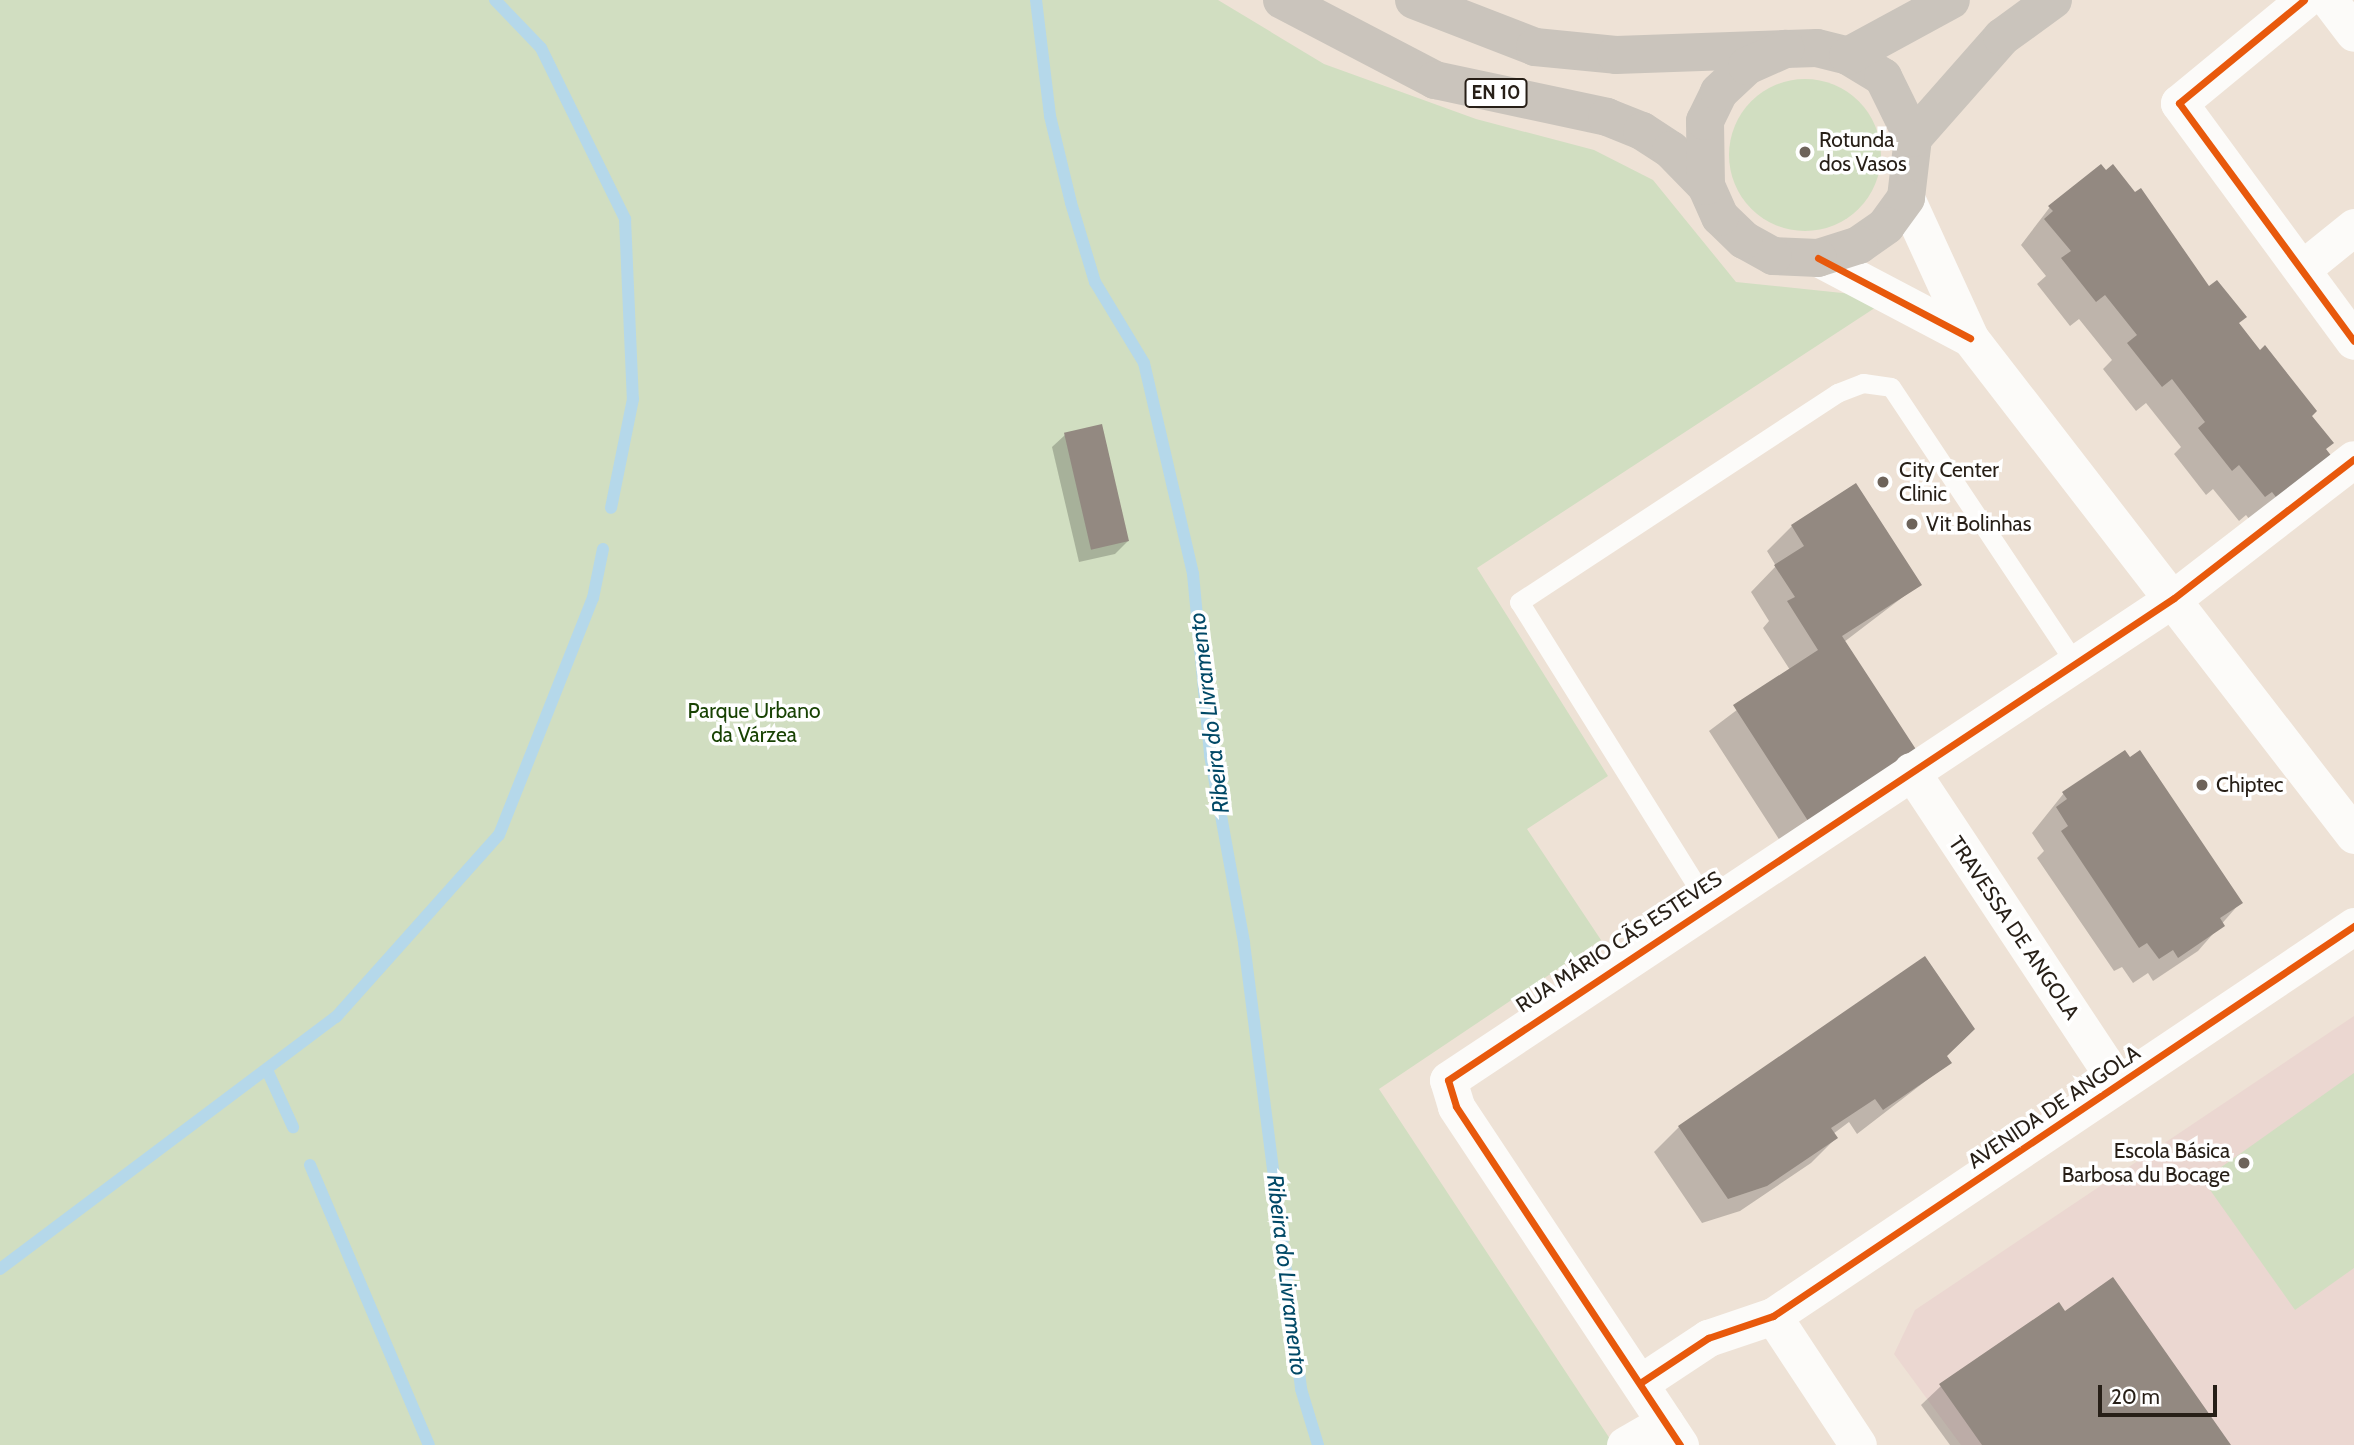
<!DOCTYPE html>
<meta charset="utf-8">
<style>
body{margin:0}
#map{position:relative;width:2354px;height:1445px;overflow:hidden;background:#eee2d6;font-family:Cabin,sans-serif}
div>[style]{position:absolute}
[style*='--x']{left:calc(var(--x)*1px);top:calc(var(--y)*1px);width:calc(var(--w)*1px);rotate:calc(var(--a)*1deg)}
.education>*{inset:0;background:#ebd7d1}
.green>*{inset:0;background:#d1dec1}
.round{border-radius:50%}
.shadow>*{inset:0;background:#0003}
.stream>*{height:12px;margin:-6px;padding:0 6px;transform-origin:6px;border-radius:6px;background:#b5d8ea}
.building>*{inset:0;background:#938981;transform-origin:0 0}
.lane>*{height:19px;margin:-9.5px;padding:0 9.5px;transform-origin:9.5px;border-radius:9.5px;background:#fcfbf9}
.street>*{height:37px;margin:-18.5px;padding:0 18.5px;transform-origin:18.5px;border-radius:18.5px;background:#fcfbf9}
.primary>*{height:38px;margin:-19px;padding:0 19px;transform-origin:19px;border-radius:19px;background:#cac4bc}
.cycleway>*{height:7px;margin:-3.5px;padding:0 3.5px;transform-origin:3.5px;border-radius:3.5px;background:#e8590c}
.dots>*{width:19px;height:19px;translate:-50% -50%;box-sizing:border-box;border:4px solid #fff;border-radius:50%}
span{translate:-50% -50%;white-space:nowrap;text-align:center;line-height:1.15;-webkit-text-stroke:7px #fff;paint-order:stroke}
.shield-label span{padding:2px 5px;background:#fff;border:2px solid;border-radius:5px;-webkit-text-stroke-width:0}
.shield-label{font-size:19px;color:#271f17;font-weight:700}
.poi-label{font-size:21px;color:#271f17}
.left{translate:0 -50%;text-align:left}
.right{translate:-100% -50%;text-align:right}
.park-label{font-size:21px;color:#184203}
.street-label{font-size:21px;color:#271f17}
.water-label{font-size:23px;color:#004866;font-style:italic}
.scale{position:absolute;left:2098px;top:1385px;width:119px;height:32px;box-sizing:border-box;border:4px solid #271f17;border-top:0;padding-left:9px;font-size:21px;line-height:24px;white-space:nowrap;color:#271f17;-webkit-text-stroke:5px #fff;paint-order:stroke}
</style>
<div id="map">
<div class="education">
<div style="clip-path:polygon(2354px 1016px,2354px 1445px,1961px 1445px,1894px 1354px,1915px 1310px)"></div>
</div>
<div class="green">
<div style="clip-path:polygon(0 0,1218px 0,1324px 64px,1476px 119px,1594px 150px,1653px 180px,1736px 282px,1890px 298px,1477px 568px,1608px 776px,1527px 829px,1601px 940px,1379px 1089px,1614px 1445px,0 1445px)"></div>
<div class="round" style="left:1729px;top:79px;width:152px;height:152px"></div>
<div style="clip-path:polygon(2354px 1073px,2354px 1268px,2295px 1310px,2203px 1180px)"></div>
</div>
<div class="shadow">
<div style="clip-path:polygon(2050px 207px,2209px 289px,2331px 443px,2253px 524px,2246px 515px,2239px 521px,2213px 489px,2206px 495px,2174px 454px,2181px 447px,2146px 403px,2136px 411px,2103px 369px,2112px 360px,2079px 319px,2070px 326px,2037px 284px,2046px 276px,2021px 245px)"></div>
<div style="clip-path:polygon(1065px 435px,1128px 541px,1115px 554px,1079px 562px,1052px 447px)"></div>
<div style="clip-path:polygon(1792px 526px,1920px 584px,1844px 642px,1917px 753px,1784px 847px,1709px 731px,1790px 670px,1763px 628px,1769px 621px,1751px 592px,1776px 566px,1767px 551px)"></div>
<div style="clip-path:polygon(2064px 793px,2240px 903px,2198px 951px,2153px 981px,2148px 973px,2133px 983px,2122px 967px,2114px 971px,2037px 858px,2044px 851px,2032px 833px)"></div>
<div style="clip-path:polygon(1949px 1063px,1857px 1134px,1849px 1122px,1833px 1134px,1836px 1138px,1811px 1163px,1740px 1211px,1702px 1223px,1654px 1152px,1679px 1127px)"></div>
<div style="clip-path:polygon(2064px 1313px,2229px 1445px,1950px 1445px,1921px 1405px,1941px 1386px)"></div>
</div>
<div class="stream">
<div style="--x:495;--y:0;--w:66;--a:46.2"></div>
<div style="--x:541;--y:48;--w:191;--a:63.8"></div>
<div style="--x:625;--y:219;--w:180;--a:87.5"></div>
<div style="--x:633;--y:399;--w:111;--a:101.4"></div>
<div style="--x:1036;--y:0;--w:117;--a:83.1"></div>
<div style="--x:1050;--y:116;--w:89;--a:76.4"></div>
<div style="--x:1071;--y:203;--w:83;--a:73.1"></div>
<div style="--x:1095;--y:282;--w:95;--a:58.8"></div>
<div style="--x:1144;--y:363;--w:217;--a:76.9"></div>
<div style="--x:1193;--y:574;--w:182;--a:84.6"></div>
<div style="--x:1210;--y:755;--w:191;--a:79.7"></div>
<div style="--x:1244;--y:943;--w:450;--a:82.7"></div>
<div style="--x:1301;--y:1389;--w:59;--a:73.1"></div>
<div style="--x:267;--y:1070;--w:63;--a:65.5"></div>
<div style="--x:310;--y:1165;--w:304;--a:67"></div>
<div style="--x:0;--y:1269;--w:420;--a:-36.9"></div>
<div style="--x:336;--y:1017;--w:244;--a:-48.2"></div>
<div style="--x:499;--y:835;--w:255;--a:-68.4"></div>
<div style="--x:593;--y:598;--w:50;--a:-78.5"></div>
</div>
<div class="building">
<div style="clip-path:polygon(2101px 164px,2106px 170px,2113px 164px,2135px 192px,2141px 188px,2209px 286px,2217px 280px,2247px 317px,2239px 323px,2260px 350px,2265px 345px,2317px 411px,2312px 416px,2334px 443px,2326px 449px,2333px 458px,2279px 501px,2272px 492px,2265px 497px,2239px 465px,2232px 471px,2198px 428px,2205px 422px,2172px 379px,2162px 387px,2127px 343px,2137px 335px,2105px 295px,2096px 302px,2061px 258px,2071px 251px,2044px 219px,2053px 211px,2048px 206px)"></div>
<div style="left:1102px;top:424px;width:120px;height:39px;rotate:77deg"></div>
<div style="clip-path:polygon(1856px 483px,1922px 585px,1842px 636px,1919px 754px,1810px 824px,1733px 705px,1818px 650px,1787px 601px,1795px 597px,1774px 565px,1804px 546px,1791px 525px)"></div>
<div style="clip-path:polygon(2125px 750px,2130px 757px,2140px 750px,2243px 903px,2220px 918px,2225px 926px,2178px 958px,2173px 950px,2159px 959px,2147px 943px,2139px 948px,2061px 831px,2068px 826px,2056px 807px,2067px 799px,2062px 792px)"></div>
<div style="clip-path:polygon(1925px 956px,1975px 1029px,1947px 1056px,1952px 1063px,1883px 1110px,1875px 1099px,1831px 1128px,1838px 1138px,1767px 1186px,1728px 1199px,1678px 1126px)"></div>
<div style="clip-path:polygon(2113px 1277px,2231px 1445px,1982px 1445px,1939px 1384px,2059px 1302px,2065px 1311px)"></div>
</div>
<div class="lane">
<div style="--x:1708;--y:904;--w:356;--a:-122"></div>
<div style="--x:1519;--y:602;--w:381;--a:-33.3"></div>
<div style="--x:1837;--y:393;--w:28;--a:-21"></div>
<div style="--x:1863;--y:383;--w:28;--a:8"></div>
<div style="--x:1891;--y:387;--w:332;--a:56.3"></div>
</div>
<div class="street">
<div style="--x:2304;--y:0;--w:162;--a:140.5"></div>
<div style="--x:2179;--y:103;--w:295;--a:53.7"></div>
<div style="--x:2329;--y:0;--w:41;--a:52.9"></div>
<div style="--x:1906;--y:198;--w:154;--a:65.4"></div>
<div style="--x:1970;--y:338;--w:628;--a:52.31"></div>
<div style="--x:1818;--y:258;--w:172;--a:27.8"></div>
<div style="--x:2302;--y:269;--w:67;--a:-38.9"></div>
<div style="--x:1911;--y:771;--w:375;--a:56.5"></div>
<div style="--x:1773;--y:1316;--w:154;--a:56.6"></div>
<div style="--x:1640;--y:1383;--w:82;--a:-33.5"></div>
<div style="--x:1708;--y:1338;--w:69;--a:-18.7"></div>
<div style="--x:1773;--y:1316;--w:700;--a:-33.87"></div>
<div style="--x:1625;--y:1445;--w:46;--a:-29.9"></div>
<div style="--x:1680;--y:1445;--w:406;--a:-123.5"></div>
<div style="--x:1456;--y:1106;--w:27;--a:-107"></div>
<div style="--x:1448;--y:1080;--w:871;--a:-33.58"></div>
<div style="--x:2174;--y:598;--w:227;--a:-37.7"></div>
</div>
<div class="primary">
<div style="--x:1282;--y:0;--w:173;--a:27.6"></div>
<div style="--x:1435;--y:80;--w:176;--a:12.1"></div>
<div style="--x:1607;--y:117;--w:38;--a:22"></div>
<div style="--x:1642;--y:131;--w:35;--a:33"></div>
<div style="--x:1671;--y:150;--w:50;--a:45.8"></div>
<div style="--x:1414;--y:0;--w:130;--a:21.2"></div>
<div style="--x:1535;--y:47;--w:81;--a:5.6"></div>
<div style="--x:1616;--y:55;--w:201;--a:-2"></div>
<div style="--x:1817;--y:48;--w:32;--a:14"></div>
<div style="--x:1848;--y:56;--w:41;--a:31"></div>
<div style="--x:1883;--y:77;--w:68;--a:63.8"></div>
<div style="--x:1913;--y:138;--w:60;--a:96.7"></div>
<div style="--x:1906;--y:198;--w:34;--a:126"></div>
<div style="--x:1886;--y:226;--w:33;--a:145"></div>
<div style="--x:1859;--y:245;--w:43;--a:162.4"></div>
<div style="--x:1818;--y:258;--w:45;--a:-177.5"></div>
<div style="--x:1773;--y:256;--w:33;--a:-151"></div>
<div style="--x:1744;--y:240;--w:33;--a:-136"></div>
<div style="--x:1720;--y:217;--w:34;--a:-114"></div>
<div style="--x:1706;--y:186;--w:65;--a:-90.9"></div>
<div style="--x:1705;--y:121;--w:32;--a:-64"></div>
<div style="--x:1719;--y:92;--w:38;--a:-43"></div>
<div style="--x:1747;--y:66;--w:42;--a:-24.1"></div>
<div style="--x:1848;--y:56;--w:117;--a:-28.5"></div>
<div style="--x:1913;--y:138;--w:135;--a:-48.6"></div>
<div style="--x:2002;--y:37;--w:63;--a:-36"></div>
</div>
<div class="cycleway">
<div style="--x:2304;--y:0;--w:162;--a:140.5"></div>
<div style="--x:2179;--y:103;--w:295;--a:53.7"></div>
<div style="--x:1818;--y:258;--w:172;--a:27.8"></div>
<div style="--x:1640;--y:1383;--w:82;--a:-33.5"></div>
<div style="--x:1708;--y:1338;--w:69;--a:-18.7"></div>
<div style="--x:1773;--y:1316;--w:700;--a:-33.87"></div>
<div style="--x:1680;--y:1445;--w:406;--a:-123.5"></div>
<div style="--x:1456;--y:1106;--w:27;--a:-107"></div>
<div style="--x:1448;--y:1080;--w:871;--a:-33.58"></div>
<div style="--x:2174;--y:598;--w:227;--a:-37.7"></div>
</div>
<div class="dots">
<div style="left:1805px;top:152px;background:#6d635a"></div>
<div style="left:1883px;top:482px;background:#6d635a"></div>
<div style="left:1912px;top:524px;background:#6d635a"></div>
<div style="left:2202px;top:785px;background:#6d635a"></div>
<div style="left:2244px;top:1163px;background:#6d635a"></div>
</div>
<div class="shield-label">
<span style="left:1496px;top:93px">EN 10</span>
</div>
<div class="poi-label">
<span class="left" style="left:1819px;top:152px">Rotunda<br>dos Vasos</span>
<span class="left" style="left:1899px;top:482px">City Center<br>Clinic</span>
<span class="left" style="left:1926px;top:524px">Vit Bolinhas</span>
<span class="left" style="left:2216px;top:785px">Chiptec</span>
<span class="right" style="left:2230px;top:1163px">Escola Básica<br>Barbosa du Bocage</span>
</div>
<div class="park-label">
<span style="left:754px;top:723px">Parque Urbano<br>da Várzea</span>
</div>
<div class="street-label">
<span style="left:2014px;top:928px;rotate:56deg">TRAVESSA DE ANGOLA</span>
<span style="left:1619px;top:942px;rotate:-33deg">RUA MÁRIO CÃS ESTEVES</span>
<span style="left:2054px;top:1107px;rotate:-34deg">AVENIDA DE ANGOLA</span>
</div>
<div class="water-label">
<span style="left:1209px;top:713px;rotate:-97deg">Ribeira do Livramento</span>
<span style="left:1287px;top:1275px;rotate:83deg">Ribeira do Livramento</span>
</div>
<div class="scale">20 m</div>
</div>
